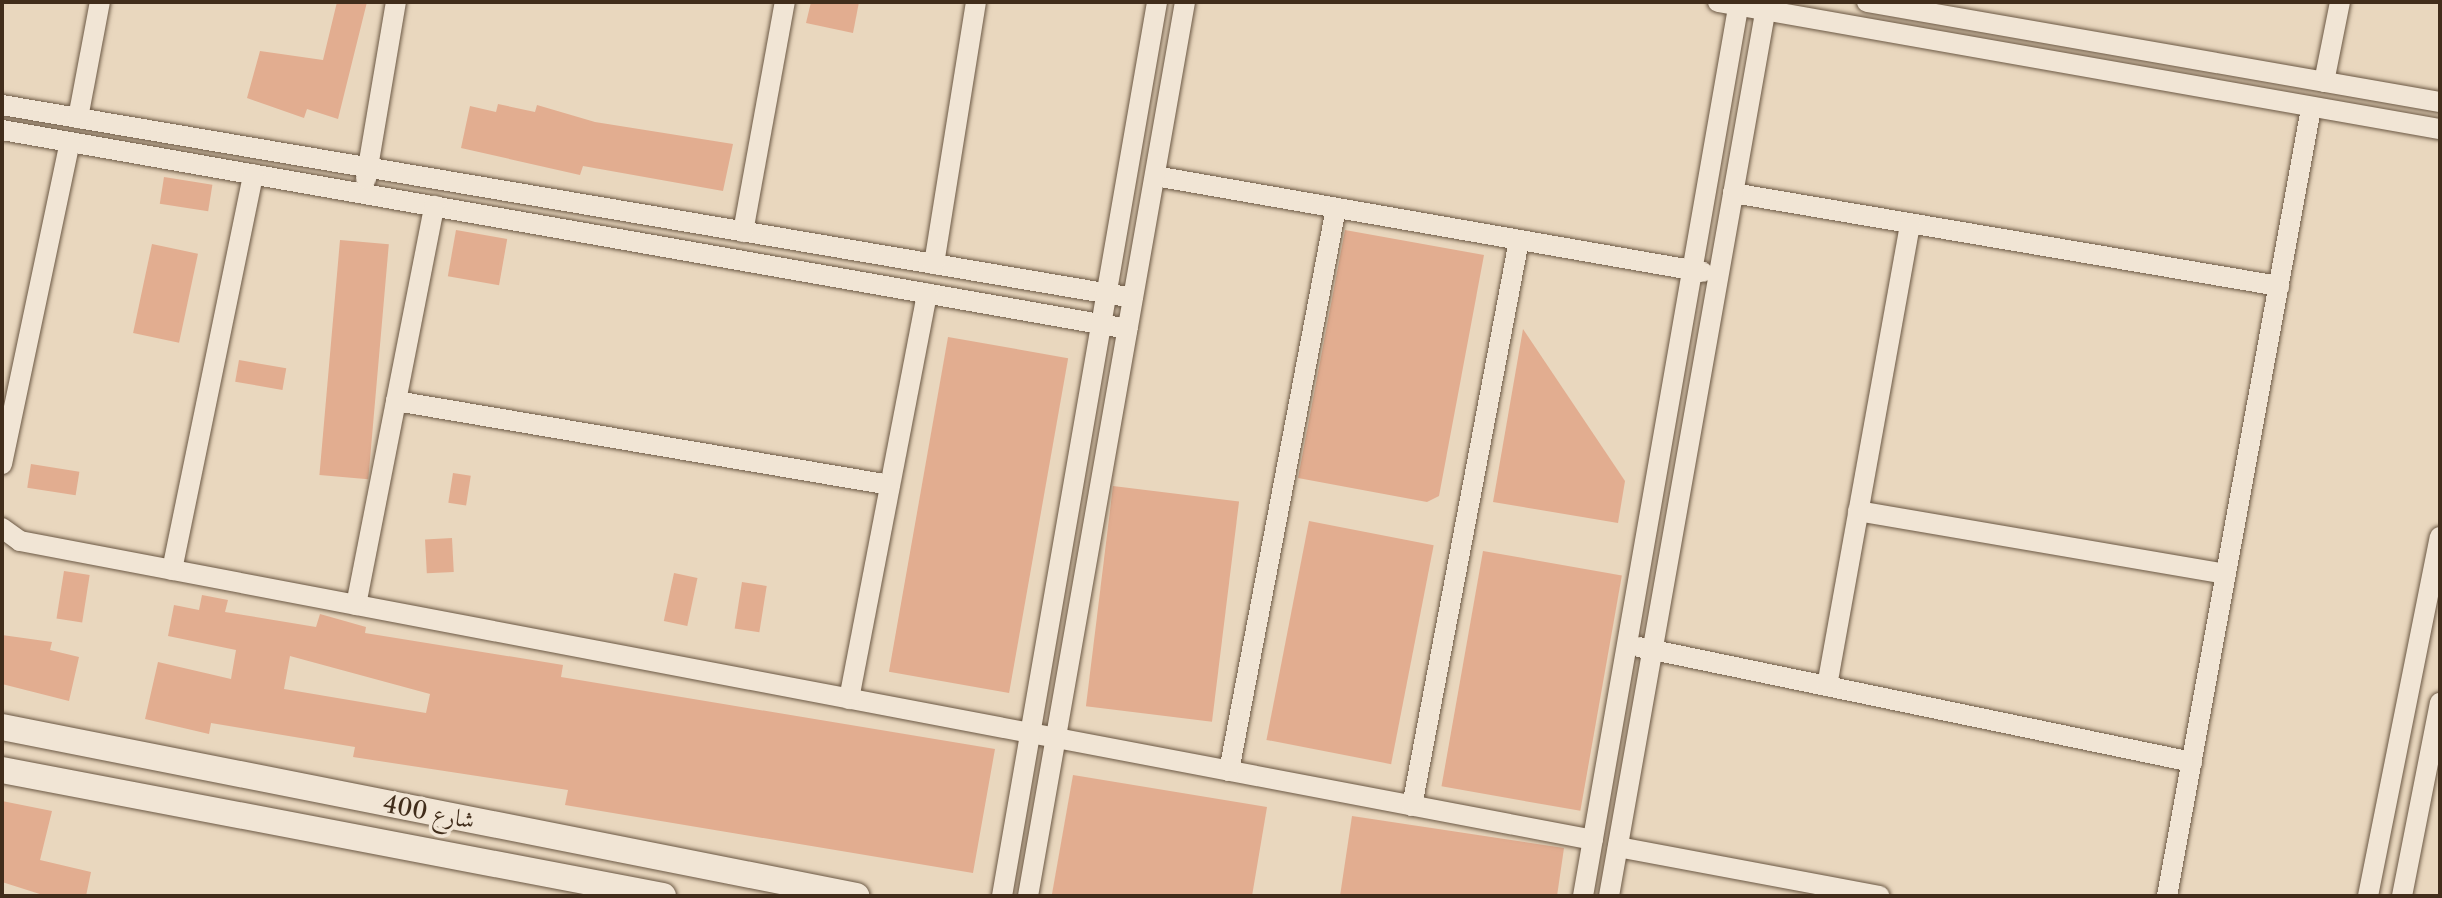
<!DOCTYPE html>
<meta charset="utf-8">
<style>
body{margin:0}
#map{position:relative;width:2442px;height:898px;overflow:hidden;background:#e9d7be;font-family:"Libre Caslon Text",Amiri,serif}
div>[style]{position:absolute}
[style*='--x']{left:calc(var(--x)*1px);top:calc(var(--y)*1px);width:calc(var(--w)*1px);rotate:calc(var(--a)*1deg)}
.building>*{inset:0;background:#e2ad90;transform-origin:0 0}
.roads{filter:drop-shadow(0 0 2px #6b5844) drop-shadow(0 0 2px #6b5844)}
.minor>*{height:20px;margin:-10px;padding:0 10px;transform-origin:10px;border-radius:10px;background:#f1e5d5}
.tertiary>*{height:26px;margin:-13px;padding:0 13px;transform-origin:13px;border-radius:13px;background:#f1e5d5}
span{translate:-50% -50%;white-space:nowrap;text-align:center;line-height:1.15;-webkit-text-stroke:7px #f1e5d5;paint-order:stroke}
.street-label{font-size:24px;color:#412d1b}
.frame{position:absolute;inset:0;border:4px solid #412d1b;pointer-events:none}
</style>
<div id="map">
<div class="building">
<div style="clip-path:polygon(337px 2px,367px 2px,338px 119px,307px 109px,304px 118px,247px 98px,260px 51px,323px 60px)"></div>
<div style="clip-path:polygon(811px 2px,859px 2px,853px 33px,806px 23px)"></div>
<div style="clip-path:polygon(498px 104px,535px 112px,537px 105px,595px 122px,733px 144px,723px 191px,583px 166px,580px 175px,461px 148px,470px 106px,496px 112px)"></div>
<div style="left:164px;top:177px;width:49px;height:27px;rotate:9deg"></div>
<div style="left:456px;top:230px;width:52px;height:47px;rotate:10deg"></div>
<div style="clip-path:polygon(1345px 230px,1484px 255px,1439px 496px,1427px 502px,1298px 478px)"></div>
<div style="left:340px;top:240px;width:49px;height:236px;rotate:5deg"></div>
<div style="left:152px;top:244px;width:47px;height:91px;rotate:12deg"></div>
<div style="clip-path:polygon(1523px 329px,1625px 481px,1618px 523px,1493px 502px)"></div>
<div style="left:948px;top:337px;width:122px;height:340px;rotate:10deg"></div>
<div style="left:239px;top:360px;width:48px;height:22px;rotate:10deg"></div>
<div style="left:31px;top:464px;width:49px;height:24px;rotate:9deg"></div>
<div style="left:453px;top:473px;width:18px;height:30px;rotate:9deg"></div>
<div style="left:1113px;top:486px;width:127px;height:222px;rotate:7deg"></div>
<div style="left:1309px;top:521px;width:127px;height:223px;rotate:11deg"></div>
<div style="left:452px;top:538px;width:34px;height:27px;rotate:87deg"></div>
<div style="left:1483px;top:551px;width:141px;height:239px;rotate:10deg"></div>
<div style="left:64px;top:571px;width:26px;height:48px;rotate:9deg"></div>
<div style="left:674px;top:573px;width:24px;height:49px;rotate:12deg"></div>
<div style="left:742px;top:582px;width:25px;height:47px;rotate:9deg"></div>
<div style="clip-path:polygon(evenodd,202px 595px,228px 600px,225px 612px,316px 627px,320px 614px,366px 627px,365px 633px,563px 665px,561px 677px,995px 749px,973px 873px,565px 805px,568px 790px,353px 757px,355px 747px,211px 723px,209px 734px,145px 719px,158px 662px,231px 679px,236px 650px,168px 636px,174px 605px,199px 610px,202px 595px,290px 656px,430px 694px,426px 713px,284px 689px,290px 656px)"></div>
<div style="clip-path:polygon(2px 635px,52px 642px,50px 650px,79px 657px,69px 701px,2px 684px)"></div>
<div style="clip-path:polygon(1073px 775px,1267px 807px,1252px 896px,1052px 894px)"></div>
<div style="clip-path:polygon(2px 801px,52px 811px,40px 860px,91px 872px,86px 896px,46px 896px,2px 882px)"></div>
<div style="clip-path:polygon(1352px 816px,1564px 848px,1557px 896px,1340px 896px)"></div>
</div>
<div class="roads">
<div class="minor">
<div style="--x:1718;--y:2;--w:733;--a:9.98"></div>
<div style="--x:1867;--y:2;--w:582;--a:9.9"></div>
<div style="--x:2324;--y:82;--w:82;--a:-78.7"></div>
<div style="--x:2;--y:105;--w:1147;--a:9.68"></div>
<div style="--x:78;--y:118;--w:118;--a:-79.3"></div>
<div style="--x:2;--y:130;--w:1143;--a:10.02"></div>
<div style="--x:1155;--y:176;--w:556;--a:9.94"></div>
<div style="--x:366;--y:179;--w:180;--a:-80.4"></div>
<div style="--x:1733;--y:193;--w:554;--a:9.67"></div>
<div style="--x:743;--y:232;--w:234;--a:-79.7"></div>
<div style="--x:934;--y:264;--w:265;--a:-80.9"></div>
<div style="--x:396;--y:401;--w:501;--a:9.65"></div>
<div style="--x:2;--y:464;--w:329;--a:-78.1"></div>
<div style="--x:1858;--y:511;--w:373;--a:9.7"></div>
<div style="--x:2;--y:528;--w:22;--a:36"></div>
<div style="--x:20;--y:541;--w:1601;--a:10.76"></div>
<div style="--x:172;--y:570;--w:404;--a:-78.4"></div>
<div style="--x:356;--y:605;--w:407;--a:-78.9"></div>
<div style="--x:1639;--y:647;--w:565;--a:11.75"></div>
<div style="--x:1827;--y:686;--w:469;--a:-79.8"></div>
<div style="--x:849;--y:699;--w:413;--a:-79.1"></div>
<div style="--x:1229;--y:771;--w:573;--a:-79.24"></div>
<div style="--x:1412;--y:806;--w:576;--a:-79.29"></div>
<div style="--x:1618;--y:847;--w:266;--a:10.6"></div>
<div style="--x:1002;--y:896;--w:907;--a:-80.16"></div>
<div style="--x:1028;--y:896;--w:908;--a:-80.04"></div>
<div style="--x:1583;--y:896;--w:908;--a:-80.1"></div>
<div style="--x:1609;--y:896;--w:908;--a:-79.98"></div>
<div style="--x:2167;--y:896;--w:801;--a:-79.64"></div>
<div style="--x:2368;--y:896;--w:366;--a:-78.7"></div>
<div style="--x:2402;--y:896;--w:197;--a:-78.9"></div>
</div>
<div class="tertiary">
<div style="--x:2;--y:727;--w:871;--a:11.19"></div>
<div style="--x:2;--y:770;--w:673;--a:10.79"></div>
</div>
</div>
<div class="street-label">
<span style="left:429px;top:812px;rotate:11deg">شارع 400</span>
</div>
<div class="frame"></div>
</div>
